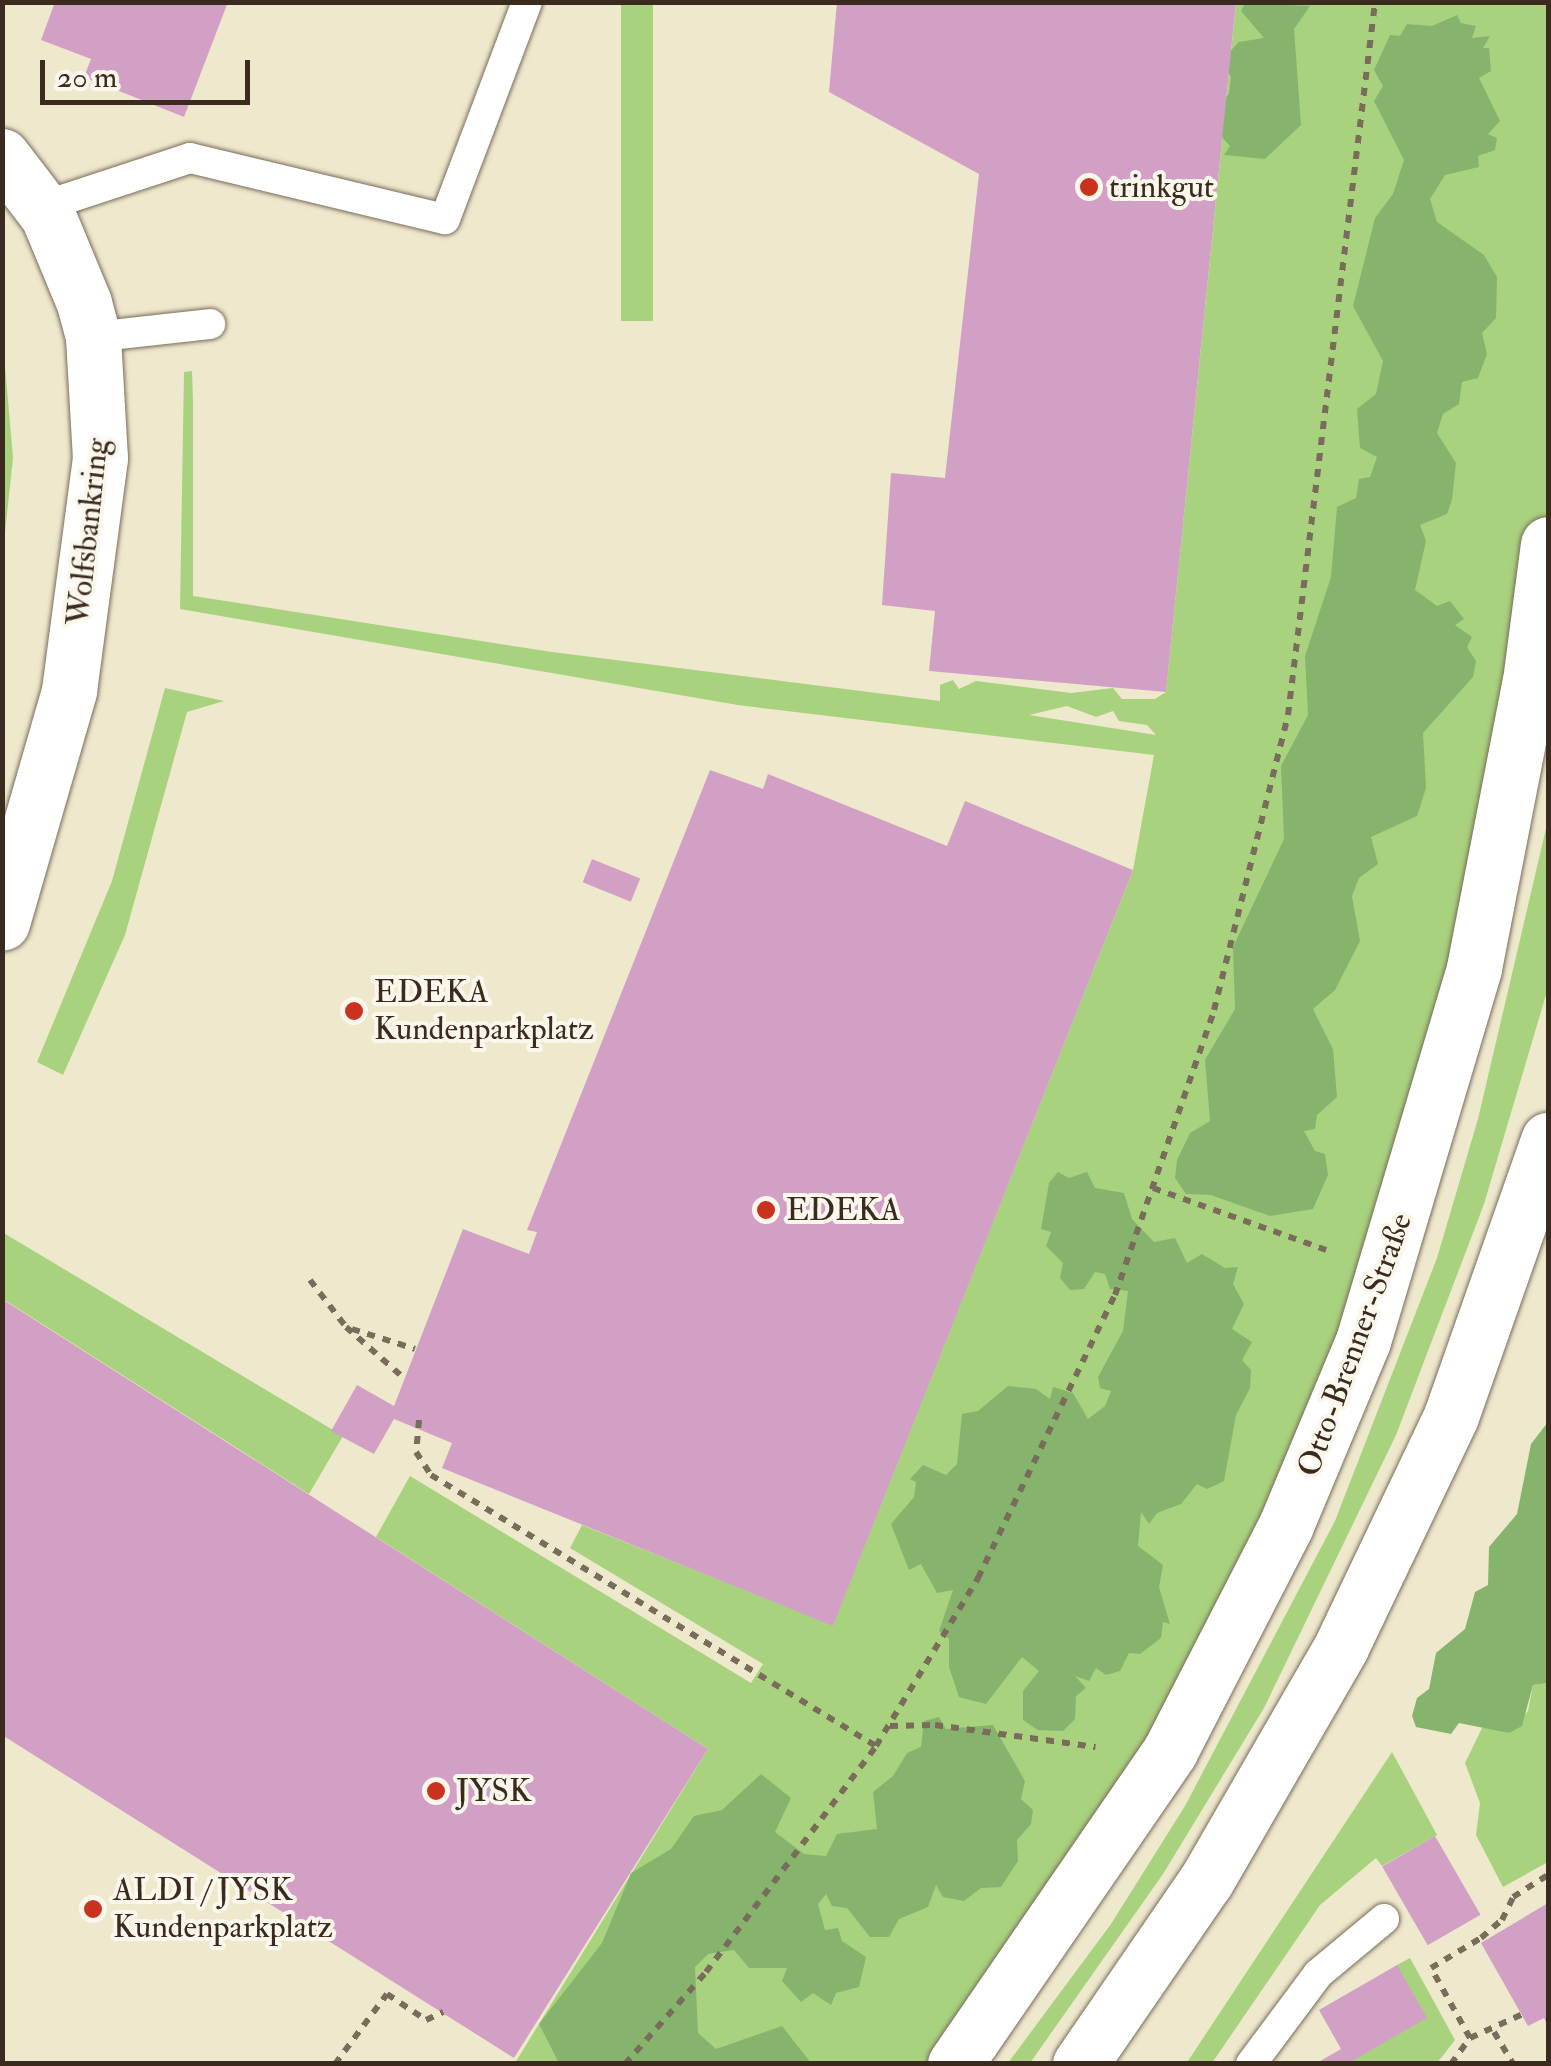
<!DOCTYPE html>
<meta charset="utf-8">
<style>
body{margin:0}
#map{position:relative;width:1551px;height:2066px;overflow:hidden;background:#eee8cd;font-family:"IM FELL Double Pica",serif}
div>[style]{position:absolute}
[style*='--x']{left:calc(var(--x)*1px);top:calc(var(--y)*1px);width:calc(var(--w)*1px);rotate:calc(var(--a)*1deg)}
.green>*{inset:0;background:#a8d27e;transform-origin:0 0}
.forest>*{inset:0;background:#86b46d}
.building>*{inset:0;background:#d3a0c5;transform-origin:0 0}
.path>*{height:6px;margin-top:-3px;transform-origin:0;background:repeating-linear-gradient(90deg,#7a6c5b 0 8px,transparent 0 16px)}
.roads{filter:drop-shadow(0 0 2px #7a6c5b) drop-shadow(0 0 2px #7a6c5b)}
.service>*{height:30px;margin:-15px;padding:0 15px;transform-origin:15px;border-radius:15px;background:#fff}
.minor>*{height:55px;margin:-27.5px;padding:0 27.5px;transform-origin:27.5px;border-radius:27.5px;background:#fff}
.tertiary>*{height:55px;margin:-27.5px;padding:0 27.5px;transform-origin:27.5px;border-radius:27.5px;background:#fff}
.dots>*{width:28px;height:28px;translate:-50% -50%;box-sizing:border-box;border:5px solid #fbf7ec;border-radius:50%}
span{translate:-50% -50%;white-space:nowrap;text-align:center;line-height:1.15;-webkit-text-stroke:8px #fbf7ec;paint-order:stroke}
.poi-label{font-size:32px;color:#3b2a1e}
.left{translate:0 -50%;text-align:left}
.street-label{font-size:32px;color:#3b2a1e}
.frame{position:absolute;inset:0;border:5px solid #3b2a1e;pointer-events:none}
.scale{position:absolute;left:40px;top:60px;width:210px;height:45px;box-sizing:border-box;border:5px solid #3b2a1e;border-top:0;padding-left:12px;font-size:30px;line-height:35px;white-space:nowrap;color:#3b2a1e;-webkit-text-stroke:8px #fbf7ec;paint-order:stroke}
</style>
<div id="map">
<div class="green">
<div style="left:621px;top:3px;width:32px;height:318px"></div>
<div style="clip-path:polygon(evenodd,1236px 3px,1548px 3px,1548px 544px,1530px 681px,1286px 1525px,955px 2063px,515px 2063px,708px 1749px,376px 1537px,410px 1476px,751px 1683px,763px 1664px,570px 1548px,582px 1525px,833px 1625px,1133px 870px,1154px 755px,738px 705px,180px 609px,184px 372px,192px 371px,193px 401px,193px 596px,552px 652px,940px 701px,940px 685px,953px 680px,959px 689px,976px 681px,1071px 693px,1113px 688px,1122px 699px,1155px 699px,1166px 692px,1236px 3px,1067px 706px,1096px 717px,1113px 711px,1119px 721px,1147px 725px,1156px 735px,1029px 715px,1067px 706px)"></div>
<div style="clip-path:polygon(3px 343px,13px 458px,3px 551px)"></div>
<div style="clip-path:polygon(165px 688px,224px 701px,187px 712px,125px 935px,63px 1075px,37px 1062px,112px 881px)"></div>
<div style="clip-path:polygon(1548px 820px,1548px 988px,1484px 1204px,1396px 1435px,1264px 1708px,1163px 1874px,1030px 2063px,1008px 2063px,1111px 1924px,1185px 1806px,1335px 1521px,1437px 1258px,1478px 1119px)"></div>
<div style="clip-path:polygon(2px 1232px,343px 1436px,309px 1494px,3px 1299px)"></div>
<div style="clip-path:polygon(1548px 1683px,1548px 1862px,1503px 1887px,1476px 1835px,1480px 1803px,1465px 1763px,1484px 1724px,1509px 1733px,1528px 1711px,1533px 1685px)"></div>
<div style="clip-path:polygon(1392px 1752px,1437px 1835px,1382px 1866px,1376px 1858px,1320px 1905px,1212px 2063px,1186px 2064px)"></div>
<div style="clip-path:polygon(1410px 1958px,1455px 2040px,1437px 2063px,1350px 2064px,1397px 1965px)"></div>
</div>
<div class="forest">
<div style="clip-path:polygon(1245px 3px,1310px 6px,1294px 29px,1301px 125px,1265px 159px,1224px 155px,1230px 146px,1219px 134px,1216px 109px,1229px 94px,1231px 77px,1220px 62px,1239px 42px,1264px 38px,1241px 11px)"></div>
<div style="clip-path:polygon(1457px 15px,1461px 23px,1476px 26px,1472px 38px,1490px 36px,1483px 48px,1489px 48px,1491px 71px,1479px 78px,1500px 121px,1488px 134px,1497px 138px,1495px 150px,1478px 156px,1479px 167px,1445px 175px,1430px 199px,1437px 222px,1484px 255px,1497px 277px,1496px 318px,1482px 333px,1487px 354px,1478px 378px,1462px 382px,1459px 404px,1443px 414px,1437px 433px,1456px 463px,1452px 500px,1447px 514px,1420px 525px,1426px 541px,1415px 590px,1437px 606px,1450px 601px,1464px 619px,1455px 625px,1472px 637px,1467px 647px,1476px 661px,1473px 677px,1423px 733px,1426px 788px,1417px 816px,1371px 837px,1378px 864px,1359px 878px,1352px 896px,1360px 941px,1335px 990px,1313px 1009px,1333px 1049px,1337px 1097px,1317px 1115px,1315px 1129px,1304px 1131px,1315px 1151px,1325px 1154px,1328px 1175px,1313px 1209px,1270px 1216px,1211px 1195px,1186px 1194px,1175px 1178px,1177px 1160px,1190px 1133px,1210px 1121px,1205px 1060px,1235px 1009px,1233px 947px,1284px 839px,1281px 766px,1308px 715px,1305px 656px,1331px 577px,1337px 507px,1356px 498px,1359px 479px,1370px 477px,1377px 457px,1360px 448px,1357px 409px,1376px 394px,1383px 361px,1353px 306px,1375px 218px,1393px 194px,1404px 160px,1374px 101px,1383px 86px,1374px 70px,1390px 35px,1400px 36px,1407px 24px,1432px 26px)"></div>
<div style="clip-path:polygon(1058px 1172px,1069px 1178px,1087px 1172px,1095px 1188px,1124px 1193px,1132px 1219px,1154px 1242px,1175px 1238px,1187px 1263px,1202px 1254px,1225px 1268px,1238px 1267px,1233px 1284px,1244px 1304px,1232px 1329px,1252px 1342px,1242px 1360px,1251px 1370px,1250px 1388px,1236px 1415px,1224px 1481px,1207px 1489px,1197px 1484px,1181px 1504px,1157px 1513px,1149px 1524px,1141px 1512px,1138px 1546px,1163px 1565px,1159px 1587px,1170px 1624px,1163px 1622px,1161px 1638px,1140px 1654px,1129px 1653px,1120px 1671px,1106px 1675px,1096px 1668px,1089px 1681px,1075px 1676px,1086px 1688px,1076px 1696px,1075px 1719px,1063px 1731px,1038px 1730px,1023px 1720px,1023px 1691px,1039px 1671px,1022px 1657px,986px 1704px,959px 1697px,949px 1667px,949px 1639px,939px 1631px,953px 1590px,937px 1593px,921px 1564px,909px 1570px,891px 1524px,914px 1497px,916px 1482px,910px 1479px,923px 1465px,946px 1475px,957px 1464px,962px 1414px,978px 1411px,1008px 1386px,1036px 1389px,1050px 1399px,1053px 1387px,1073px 1393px,1088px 1419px,1105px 1406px,1111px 1391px,1100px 1388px,1098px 1377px,1123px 1331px,1128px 1291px,1110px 1289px,1105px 1274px,1095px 1272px,1084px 1289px,1070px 1290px,1060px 1278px,1063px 1263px,1046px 1246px,1051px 1232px,1041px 1229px,1049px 1183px)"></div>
<div style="clip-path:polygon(1548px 1422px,1548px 1683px,1533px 1685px,1522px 1726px,1509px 1733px,1459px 1723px,1451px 1734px,1416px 1727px,1412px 1716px,1417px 1698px,1429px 1689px,1436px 1653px,1465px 1629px,1475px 1592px,1488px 1585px,1489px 1547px,1517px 1514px,1531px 1444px)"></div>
<div style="clip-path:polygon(939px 1717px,946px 1729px,993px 1725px,1025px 1781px,1021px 1799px,1033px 1810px,1031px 1824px,1017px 1840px,1018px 1861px,1001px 1887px,981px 1888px,964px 1901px,943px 1897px,936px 1885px,928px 1907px,899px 1919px,889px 1937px,870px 1937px,847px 1908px,832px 1906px,826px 1894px,818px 1904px,825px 1930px,838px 1928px,842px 1941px,866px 1957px,859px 1987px,836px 1993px,831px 2005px,813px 1993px,801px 2002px,782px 1981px,787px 1968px,749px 1968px,734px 1950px,708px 1954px,695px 1967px,698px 2033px,716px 2049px,782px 2026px,811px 2063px,559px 2063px,539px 2024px,602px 1943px,631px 1873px,671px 1849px,694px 1816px,722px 1810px,761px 1774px,791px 1798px,775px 1832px,804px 1854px,826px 1856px,837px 1834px,877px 1829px,873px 1792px,893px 1776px,907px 1753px,921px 1747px,924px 1721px)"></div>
</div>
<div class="building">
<div style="clip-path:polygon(55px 2px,228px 2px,184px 117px,84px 77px,91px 59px,41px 40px)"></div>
<div style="clip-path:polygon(837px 2px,1236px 2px,1166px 692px,929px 671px,935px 611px,882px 605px,891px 473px,945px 478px,979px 174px,829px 92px)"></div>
<div style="clip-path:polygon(710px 770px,763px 789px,768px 774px,947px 846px,965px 801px,1133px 870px,833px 1626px,442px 1468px,452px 1443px,394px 1419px,374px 1454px,331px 1431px,357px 1385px,394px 1406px,463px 1229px,529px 1254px,537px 1232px,527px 1230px)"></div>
<div style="left:592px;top:859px;width:52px;height:25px;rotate:22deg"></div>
<div style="clip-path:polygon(2px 1299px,708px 1749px,514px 2058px,2px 1735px)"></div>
<div style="left:1435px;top:1836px;width:91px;height:61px;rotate:60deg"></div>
<div style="clip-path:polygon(1548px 1903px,1548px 2026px,1544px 2018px,1528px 2026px,1481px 1943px)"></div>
<div style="clip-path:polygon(1397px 1965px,1427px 2018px,1347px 2064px,1315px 2064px,1341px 2049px,1319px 2010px)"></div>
</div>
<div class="path">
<div style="--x:1153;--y:1188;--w:184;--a:19.7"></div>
<div style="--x:310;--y:1280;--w:59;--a:52.5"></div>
<div style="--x:346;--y:1327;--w:79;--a:41.4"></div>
<div style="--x:352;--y:1329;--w:66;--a:17.6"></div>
<div style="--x:419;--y:1420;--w:32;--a:95"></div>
<div style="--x:416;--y:1452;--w:27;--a:57"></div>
<div style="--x:431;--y:1475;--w:521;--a:31.34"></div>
<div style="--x:890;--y:1726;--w:45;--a:-1.3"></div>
<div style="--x:935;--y:1725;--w:162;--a:7.8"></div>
<div style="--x:1494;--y:2032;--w:37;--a:59"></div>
<div style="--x:1470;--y:2038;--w:58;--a:-24.4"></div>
<div style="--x:335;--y:2064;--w:87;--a:-53.4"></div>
<div style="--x:387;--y:1994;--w:47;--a:33.7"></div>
<div style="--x:426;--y:2020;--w:19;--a:-25"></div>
<div style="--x:625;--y:2064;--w:123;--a:-48.6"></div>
<div style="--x:706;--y:1972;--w:283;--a:-53"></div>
<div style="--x:876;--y:1746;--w:197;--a:-58.7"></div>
<div style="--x:978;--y:1578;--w:314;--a:-64.2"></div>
<div style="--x:1115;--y:1295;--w:302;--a:-70.8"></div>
<div style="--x:1214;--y:1010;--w:304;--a:-75.9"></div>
<div style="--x:1288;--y:715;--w:718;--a:-83.04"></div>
<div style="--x:1451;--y:2064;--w:32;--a:-54"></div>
<div style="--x:1470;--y:2038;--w:80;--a:-119.1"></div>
<div style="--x:1431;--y:1968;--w:58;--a:-31"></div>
<div style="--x:1481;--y:1938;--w:28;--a:-41"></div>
<div style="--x:1502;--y:1920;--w:25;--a:-64"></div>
<div style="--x:1513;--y:1897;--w:41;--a:-32.2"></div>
</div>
<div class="roads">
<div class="service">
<div style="--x:41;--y:207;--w:157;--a:-18.2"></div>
<div style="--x:190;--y:158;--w:262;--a:13.5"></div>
<div style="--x:445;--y:219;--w:232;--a:-69.3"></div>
<div style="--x:93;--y:337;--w:118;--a:-6.3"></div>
<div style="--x:1251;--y:2064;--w:112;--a:-53.3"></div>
<div style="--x:1318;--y:1974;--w:86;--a:-39.8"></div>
</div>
<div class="minor">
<div style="--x:2;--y:156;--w:76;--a:52.5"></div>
<div style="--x:48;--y:216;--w:94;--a:67.5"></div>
<div style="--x:84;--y:303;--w:35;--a:75"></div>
<div style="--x:93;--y:337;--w:121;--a:86.7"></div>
<div style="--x:100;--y:458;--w:235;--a:97.6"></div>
<div style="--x:69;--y:691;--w:241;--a:106.1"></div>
</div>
<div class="tertiary">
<div style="--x:955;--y:2064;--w:380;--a:-55.5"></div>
<div style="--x:1170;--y:1751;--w:254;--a:-62.8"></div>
<div style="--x:1286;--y:1525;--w:199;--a:-67.3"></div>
<div style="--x:1363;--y:1341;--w:389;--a:-73.4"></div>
<div style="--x:1474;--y:968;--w:292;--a:-79"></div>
<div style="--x:1530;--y:681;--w:138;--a:-82.5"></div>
<div style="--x:1080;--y:2064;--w:222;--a:-55.5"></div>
<div style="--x:1206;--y:1881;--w:270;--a:-60"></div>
<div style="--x:1341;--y:1647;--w:256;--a:-64.5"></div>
<div style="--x:1451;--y:1416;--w:293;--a:-70.6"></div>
</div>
</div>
<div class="dots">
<div style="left:1089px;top:187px;background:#c8321e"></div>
<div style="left:354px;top:1011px;background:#c8321e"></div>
<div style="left:766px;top:1210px;background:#c8321e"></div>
<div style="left:436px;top:1791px;background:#c8321e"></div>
<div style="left:93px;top:1909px;background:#c8321e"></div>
</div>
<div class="poi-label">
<span class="left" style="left:1109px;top:187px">trinkgut</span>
<span class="left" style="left:374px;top:1011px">EDEKA<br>Kundenparkplatz</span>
<span class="left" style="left:786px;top:1210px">EDEKA</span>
<span class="left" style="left:456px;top:1791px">JYSK</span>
<span class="left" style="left:113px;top:1909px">ALDI / JYSK<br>Kundenparkplatz</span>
</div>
<div class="street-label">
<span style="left:88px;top:532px;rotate:-84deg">Wolfsbankring</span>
<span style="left:1355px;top:1345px;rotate:-70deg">Otto-Brenner-Straße</span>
</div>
<div class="frame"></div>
<div class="scale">20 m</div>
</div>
